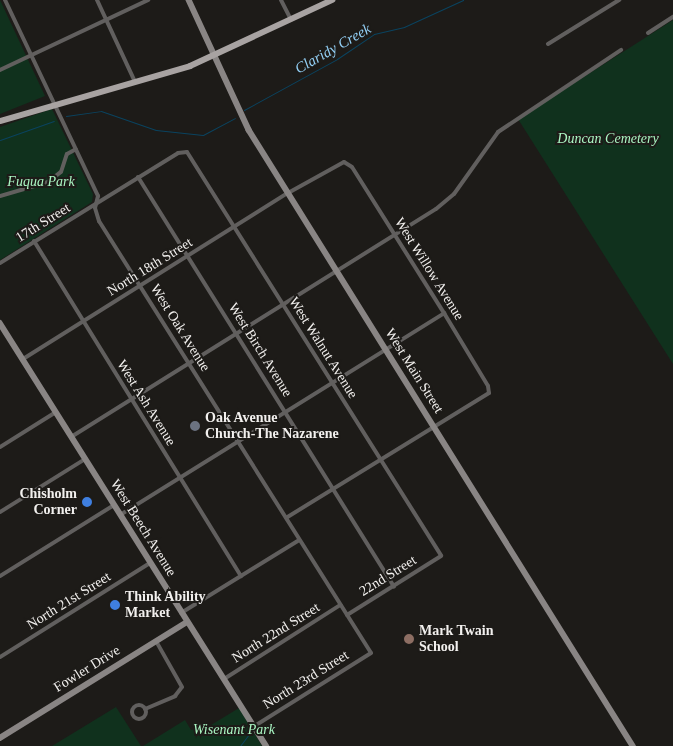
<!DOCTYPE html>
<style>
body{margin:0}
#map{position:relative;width:673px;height:746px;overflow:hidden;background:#1d1b18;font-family:Georgia,serif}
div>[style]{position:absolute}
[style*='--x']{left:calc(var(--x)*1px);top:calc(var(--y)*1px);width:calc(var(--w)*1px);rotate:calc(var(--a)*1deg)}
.green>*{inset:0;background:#10311d}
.stream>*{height:1px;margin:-0.5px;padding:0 0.5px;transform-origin:0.5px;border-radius:0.5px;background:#0a435f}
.street>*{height:4px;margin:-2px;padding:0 2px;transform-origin:2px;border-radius:2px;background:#615f5e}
.street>.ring{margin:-2px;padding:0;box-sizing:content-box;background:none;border:4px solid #615f5e;border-radius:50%}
.secondary>*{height:5.5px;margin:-2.75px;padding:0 2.75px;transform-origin:2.75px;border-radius:2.75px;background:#898584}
.primary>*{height:6px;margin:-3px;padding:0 3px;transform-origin:3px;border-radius:3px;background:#a8a3a2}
.dots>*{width:14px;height:14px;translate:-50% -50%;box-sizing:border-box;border:2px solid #1d1b18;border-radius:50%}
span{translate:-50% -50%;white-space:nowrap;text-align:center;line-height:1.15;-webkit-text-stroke:4px #1d1b18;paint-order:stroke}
.park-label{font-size:14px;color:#aaf6c3;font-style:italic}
.street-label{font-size:14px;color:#f2f0ee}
.poi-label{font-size:14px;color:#f2f0ee;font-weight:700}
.left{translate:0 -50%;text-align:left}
.right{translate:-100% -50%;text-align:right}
.water-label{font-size:15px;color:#93d0f6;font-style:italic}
</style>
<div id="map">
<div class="green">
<div style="clip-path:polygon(0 0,45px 96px,0 114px)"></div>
<div style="clip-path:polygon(673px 20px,673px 364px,518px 119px)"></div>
<div style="clip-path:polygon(52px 109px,93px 194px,92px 202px,0 260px,0 127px)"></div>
<div style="clip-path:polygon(116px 707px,141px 746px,52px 746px)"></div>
<div style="clip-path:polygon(239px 708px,262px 746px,143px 746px,185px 720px,191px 730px,211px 725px)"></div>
</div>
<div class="stream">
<div style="--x:244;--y:110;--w:106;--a:-28.7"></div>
<div style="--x:337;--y:59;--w:45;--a:-34"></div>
<div style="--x:374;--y:34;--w:31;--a:-13"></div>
<div style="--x:404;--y:27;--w:65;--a:-24.6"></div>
<div style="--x:66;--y:116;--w:35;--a:-8"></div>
<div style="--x:101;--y:111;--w:58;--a:19.1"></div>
<div style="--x:156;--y:130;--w:47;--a:6.1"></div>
<div style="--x:203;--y:135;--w:36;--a:-28"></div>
<div style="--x:0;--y:140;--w:57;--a:-19.4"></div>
<div style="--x:240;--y:746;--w:20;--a:-53"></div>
</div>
<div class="street">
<div style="--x:5;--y:0;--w:217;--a:64.6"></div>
<div style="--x:98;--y:196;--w:12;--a:104"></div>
<div style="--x:95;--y:208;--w:14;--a:73"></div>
<div style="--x:99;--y:221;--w:510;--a:57.8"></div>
<div style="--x:371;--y:653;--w:139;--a:147.9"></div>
<div style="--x:97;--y:0;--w:90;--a:65.1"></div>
<div style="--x:281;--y:0;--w:22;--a:63"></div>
<div style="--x:648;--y:33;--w:30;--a:-33"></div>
<div style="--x:548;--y:44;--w:84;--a:-31.8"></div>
<div style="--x:0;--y:70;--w:164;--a:-25.3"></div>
<div style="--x:138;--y:177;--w:483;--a:58"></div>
<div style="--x:0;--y:196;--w:50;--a:-16.3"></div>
<div style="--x:48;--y:182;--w:16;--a:-38"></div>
<div style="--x:61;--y:172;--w:19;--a:-72"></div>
<div style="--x:67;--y:154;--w:10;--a:-29"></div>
<div style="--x:34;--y:241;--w:394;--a:58.3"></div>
<div style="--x:0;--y:263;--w:209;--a:-31.7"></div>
<div style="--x:178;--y:153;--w:9;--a:-6"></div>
<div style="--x:187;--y:152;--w:477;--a:57.8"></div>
<div style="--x:441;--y:556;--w:111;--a:147.9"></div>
<div style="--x:23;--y:359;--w:313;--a:-32.1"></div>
<div style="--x:288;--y:193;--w:64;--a:-29"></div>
<div style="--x:344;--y:162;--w:9;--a:32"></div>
<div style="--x:352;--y:167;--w:173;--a:57.8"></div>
<div style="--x:444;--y:313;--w:85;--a:58.9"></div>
<div style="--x:488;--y:386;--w:7;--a:82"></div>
<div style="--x:489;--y:393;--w:238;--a:148.4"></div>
<div style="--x:71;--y:437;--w:430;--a:-32"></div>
<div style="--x:436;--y:209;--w:23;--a:-40"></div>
<div style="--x:454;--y:194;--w:76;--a:-54.6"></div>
<div style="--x:498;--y:132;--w:148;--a:-33.7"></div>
<div style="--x:0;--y:447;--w:66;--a:-32"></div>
<div style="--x:0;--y:512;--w:100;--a:-31.9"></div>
<div style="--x:120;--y:515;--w:382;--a:-31.9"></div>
<div style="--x:0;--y:576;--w:134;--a:-31.9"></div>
<div style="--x:181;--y:613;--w:139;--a:-31.7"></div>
<div style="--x:0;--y:657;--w:177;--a:-32.1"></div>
<div style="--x:224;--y:679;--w:138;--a:-32.5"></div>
<div class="ring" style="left:132px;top:705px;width:10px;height:10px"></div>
<div style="--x:145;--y:709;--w:33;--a:-23"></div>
<div style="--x:175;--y:696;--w:11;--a:-52"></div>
<div style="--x:182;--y:687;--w:53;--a:-119.5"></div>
</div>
<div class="secondary">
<div style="--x:189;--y:0;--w:143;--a:65.2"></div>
<div style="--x:249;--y:130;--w:726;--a:58.06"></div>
<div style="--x:0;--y:323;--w:500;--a:57.8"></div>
<div style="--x:0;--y:738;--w:220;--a:-31.8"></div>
</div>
<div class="primary">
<div style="--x:0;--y:121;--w:198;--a:-16.1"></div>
<div style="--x:190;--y:66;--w:157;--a:-24.9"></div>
</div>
<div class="dots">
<div style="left:195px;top:426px;background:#6b7280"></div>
<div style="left:87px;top:502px;background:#3f7fe0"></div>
<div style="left:115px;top:605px;background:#3f7fe0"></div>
<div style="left:409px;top:639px;background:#8d6e63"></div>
</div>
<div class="park-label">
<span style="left:608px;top:139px">Duncan Cemetery</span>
<span style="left:41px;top:182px">Fuqua Park</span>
<span style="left:234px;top:730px">Wisenant Park</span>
</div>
<div class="street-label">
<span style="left:43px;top:223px;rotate:-32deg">17th Street</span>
<span style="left:150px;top:267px;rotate:-32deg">North 18th Street</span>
<span style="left:429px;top:269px;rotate:58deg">West Willow Avenue</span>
<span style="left:180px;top:328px;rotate:58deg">West Oak Avenue</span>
<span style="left:323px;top:348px;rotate:58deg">West Walnut Avenue</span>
<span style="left:260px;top:350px;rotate:58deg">West Birch Avenue</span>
<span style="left:414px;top:371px;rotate:58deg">West Main Street</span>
<span style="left:146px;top:403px;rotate:58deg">West Ash Avenue</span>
<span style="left:143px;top:528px;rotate:58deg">West Beech Avenue</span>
<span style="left:388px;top:576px;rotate:-32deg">22nd Street</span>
<span style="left:69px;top:601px;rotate:-32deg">North 21st Street</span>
<span style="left:276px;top:633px;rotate:-32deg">North 22nd Street</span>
<span style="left:87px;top:669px;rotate:-32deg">Fowler Drive</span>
<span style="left:306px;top:680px;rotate:-32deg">North 23rd Street</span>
</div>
<div class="poi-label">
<span class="left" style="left:205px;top:426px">Oak Avenue<br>Church-The Nazarene</span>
<span class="right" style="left:77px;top:502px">Chisholm<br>Corner</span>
<span class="left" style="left:125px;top:605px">Think Ability<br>Market</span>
<span class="left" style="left:419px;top:639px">Mark Twain<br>School</span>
</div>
<div class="water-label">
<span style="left:333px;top:49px;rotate:-30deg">Claridy Creek</span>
</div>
</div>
